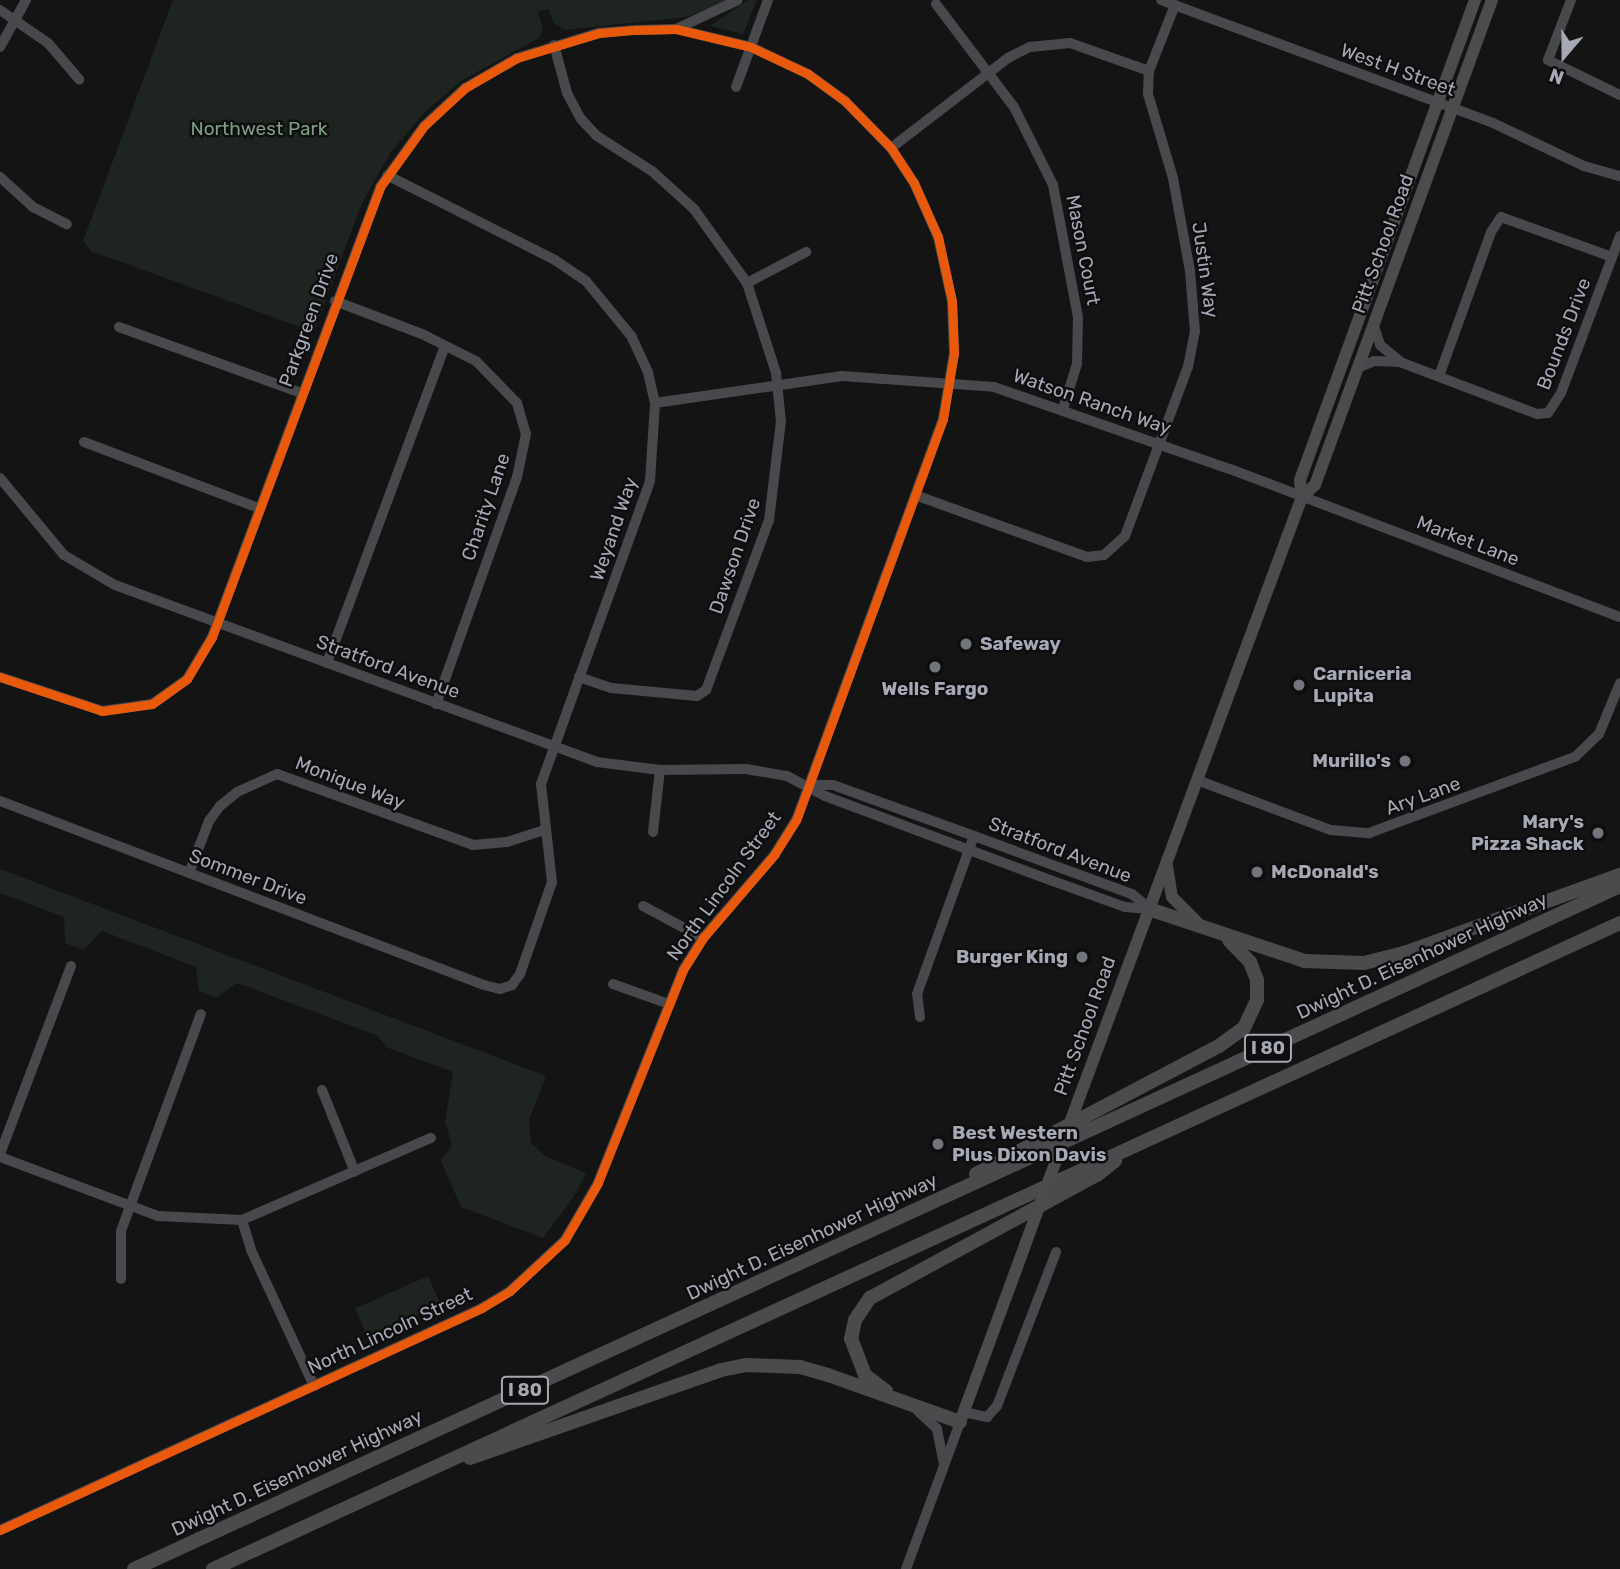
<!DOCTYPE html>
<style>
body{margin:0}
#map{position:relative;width:1620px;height:1569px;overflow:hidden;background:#141414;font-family:Rubik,sans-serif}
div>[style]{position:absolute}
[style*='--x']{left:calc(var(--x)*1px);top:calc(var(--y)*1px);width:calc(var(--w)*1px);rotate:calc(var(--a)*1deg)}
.green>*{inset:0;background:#1e241f;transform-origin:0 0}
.minor>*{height:10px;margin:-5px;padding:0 5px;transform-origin:5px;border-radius:5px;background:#48494d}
.major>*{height:12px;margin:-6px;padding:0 6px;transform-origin:6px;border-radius:6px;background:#4b4c4e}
.highway>*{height:14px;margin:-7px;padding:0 7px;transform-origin:7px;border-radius:7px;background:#4b4b4e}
.major-bridge>*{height:12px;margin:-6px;padding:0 6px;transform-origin:6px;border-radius:6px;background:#4b4c4e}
.cycleway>*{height:9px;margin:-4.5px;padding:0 4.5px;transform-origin:4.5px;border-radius:4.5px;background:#e8590c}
.dots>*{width:19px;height:19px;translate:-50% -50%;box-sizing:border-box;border:4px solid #0e0e10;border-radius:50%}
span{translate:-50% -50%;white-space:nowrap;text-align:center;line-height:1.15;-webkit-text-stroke:5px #0e0e10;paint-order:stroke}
.shield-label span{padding:2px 5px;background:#0e0e10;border:2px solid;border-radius:5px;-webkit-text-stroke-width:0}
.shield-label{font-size:18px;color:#a6a9b4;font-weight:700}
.street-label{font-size:19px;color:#a6a9b4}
.park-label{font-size:19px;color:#7e9d83}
.poi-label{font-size:19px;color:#a6a9b4;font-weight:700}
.left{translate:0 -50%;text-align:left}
.right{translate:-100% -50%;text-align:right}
.north{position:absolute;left:1529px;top:21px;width:70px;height:70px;-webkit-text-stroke:5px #0e0e10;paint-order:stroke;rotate:200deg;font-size:19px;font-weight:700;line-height:28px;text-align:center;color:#a6a9b4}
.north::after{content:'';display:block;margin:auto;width:24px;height:32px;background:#a6a9b4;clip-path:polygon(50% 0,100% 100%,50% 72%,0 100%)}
</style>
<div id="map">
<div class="green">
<div style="clip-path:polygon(173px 0,730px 0,687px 17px,565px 30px,554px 23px,548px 9px,538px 12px,543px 28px,539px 38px,461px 81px,425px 112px,391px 152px,362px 203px,314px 332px,91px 251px,83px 241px)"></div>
<div style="clip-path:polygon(748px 0,757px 0,743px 34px,710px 26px)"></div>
<div style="clip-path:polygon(0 869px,546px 1076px,529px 1120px,531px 1143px,545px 1156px,586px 1173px,573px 1198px,543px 1238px,461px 1207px,441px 1161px,452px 1145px,445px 1122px,453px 1072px,388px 1048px,376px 1035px,237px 983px,216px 998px,199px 991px,196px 967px,102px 931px,83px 950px,65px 943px,64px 917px,0 893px)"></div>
<div style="left:428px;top:1276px;width:32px;height:80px;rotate:66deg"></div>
</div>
<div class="minor">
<div style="--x:1161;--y:0;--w:354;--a:20.3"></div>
<div style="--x:1493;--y:123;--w:101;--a:25.3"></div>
<div style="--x:1584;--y:166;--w:37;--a:16"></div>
<div style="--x:1571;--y:0;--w:64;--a:111"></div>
<div style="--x:1548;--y:60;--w:80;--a:25.9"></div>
<div style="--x:936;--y:4;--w:129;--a:52.9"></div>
<div style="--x:1014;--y:107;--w:87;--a:63.4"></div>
<div style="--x:1053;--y:185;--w:134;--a:79.3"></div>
<div style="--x:1078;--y:317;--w:47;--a:91.2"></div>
<div style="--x:1077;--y:364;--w:47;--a:107.3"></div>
<div style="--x:0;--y:10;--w:58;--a:34.5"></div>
<div style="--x:48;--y:43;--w:48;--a:49.3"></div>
<div style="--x:676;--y:29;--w:68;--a:-25.1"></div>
<div style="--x:554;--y:45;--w:50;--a:74.8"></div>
<div style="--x:567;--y:93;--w:30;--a:62"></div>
<div style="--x:581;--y:119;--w:23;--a:47"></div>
<div style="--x:597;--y:136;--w:65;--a:32.5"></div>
<div style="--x:652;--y:171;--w:57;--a:42.1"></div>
<div style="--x:694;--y:209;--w:91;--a:54.4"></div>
<div style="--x:747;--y:283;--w:95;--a:72.1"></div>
<div style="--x:776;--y:373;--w:48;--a:84.1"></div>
<div style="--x:781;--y:421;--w:100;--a:96.9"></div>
<div style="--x:769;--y:520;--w:181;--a:110.3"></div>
<div style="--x:706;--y:690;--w:11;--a:146"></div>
<div style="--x:697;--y:696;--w:86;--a:-174.7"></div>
<div style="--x:611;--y:688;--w:34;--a:-161"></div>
<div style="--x:0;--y:47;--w:54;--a:-61"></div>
<div style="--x:736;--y:87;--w:93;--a:-69.8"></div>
<div style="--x:891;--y:148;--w:148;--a:-37.6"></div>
<div style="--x:1008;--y:58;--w:25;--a:-27"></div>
<div style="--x:1030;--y:47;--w:40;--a:-5.7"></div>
<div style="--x:1070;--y:43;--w:84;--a:19.5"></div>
<div style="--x:0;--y:177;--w:45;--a:42.3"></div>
<div style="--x:33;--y:207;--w:38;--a:27"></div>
<div style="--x:747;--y:283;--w:67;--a:-27.7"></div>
<div style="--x:335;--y:301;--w:93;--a:20.8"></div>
<div style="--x:422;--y:334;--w:60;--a:26.6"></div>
<div style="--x:476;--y:361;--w:59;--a:45.7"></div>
<div style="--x:517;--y:403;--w:32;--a:74"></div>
<div style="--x:526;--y:434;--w:44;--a:101.8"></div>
<div style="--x:517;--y:477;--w:241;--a:109.6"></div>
<div style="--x:1374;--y:326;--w:20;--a:72"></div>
<div style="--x:1380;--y:345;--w:26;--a:39"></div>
<div style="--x:119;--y:327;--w:194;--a:19.9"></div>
<div style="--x:1357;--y:368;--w:18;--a:-22"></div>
<div style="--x:1374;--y:361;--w:26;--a:2"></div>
<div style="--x:1400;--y:362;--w:147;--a:20.8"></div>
<div style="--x:1537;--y:414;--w:11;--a:-5"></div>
<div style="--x:1548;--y:413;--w:24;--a:-57"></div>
<div style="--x:1561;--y:393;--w:168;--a:-69.4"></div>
<div style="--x:1439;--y:376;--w:153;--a:-70.1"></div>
<div style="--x:1491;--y:232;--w:18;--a:-56"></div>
<div style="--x:1501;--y:217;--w:118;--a:19.8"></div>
<div style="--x:655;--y:403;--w:189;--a:-8.2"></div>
<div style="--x:842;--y:376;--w:152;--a:4.1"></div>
<div style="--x:994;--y:387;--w:250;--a:19.2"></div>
<div style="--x:1230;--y:469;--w:417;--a:20.8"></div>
<div style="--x:84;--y:442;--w:187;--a:20.7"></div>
<div style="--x:0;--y:478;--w:100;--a:50.3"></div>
<div style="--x:64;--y:555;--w:59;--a:30.5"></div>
<div style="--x:115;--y:585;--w:513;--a:20.16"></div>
<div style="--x:597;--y:762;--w:64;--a:7.2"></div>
<div style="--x:660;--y:770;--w:86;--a:-0.7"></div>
<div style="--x:746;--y:769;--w:42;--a:9.7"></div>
<div style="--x:787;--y:776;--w:43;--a:27.8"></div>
<div style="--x:825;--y:796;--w:240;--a:20.5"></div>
<div style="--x:1050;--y:880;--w:80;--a:19.8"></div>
<div style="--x:1125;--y:907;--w:24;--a:5"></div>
<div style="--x:915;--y:495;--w:183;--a:19.8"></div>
<div style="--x:1087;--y:557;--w:17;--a:-7"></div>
<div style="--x:1104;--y:555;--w:28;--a:-42"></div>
<div style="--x:1125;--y:536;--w:180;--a:-69.6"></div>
<div style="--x:1188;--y:367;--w:36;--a:-79"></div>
<div style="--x:1195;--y:332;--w:61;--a:-94.7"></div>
<div style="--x:1190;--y:271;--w:95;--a:-100.4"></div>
<div style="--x:1173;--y:178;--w:88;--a:-106.6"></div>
<div style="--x:1148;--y:94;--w:23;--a:-88"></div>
<div style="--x:1149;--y:71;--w:71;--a:-68.5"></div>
<div style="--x:327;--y:663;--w:338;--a:-69.6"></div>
<div style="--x:0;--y:677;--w:108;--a:18.4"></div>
<div style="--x:102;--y:711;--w:50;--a:-8"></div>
<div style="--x:152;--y:704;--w:43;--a:-35.5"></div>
<div style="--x:187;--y:679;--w:49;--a:-59.2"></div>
<div style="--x:212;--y:637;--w:480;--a:-69.5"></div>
<div style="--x:380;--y:187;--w:75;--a:-54.2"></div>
<div style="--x:424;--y:126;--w:56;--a:-42.8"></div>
<div style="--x:465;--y:88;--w:60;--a:-30"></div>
<div style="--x:517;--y:58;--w:86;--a:-17"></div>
<div style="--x:599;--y:33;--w:36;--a:-5"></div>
<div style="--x:635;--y:30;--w:41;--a:-1.4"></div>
<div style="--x:676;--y:29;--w:77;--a:13.5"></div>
<div style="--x:751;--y:47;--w:63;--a:25.3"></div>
<div style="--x:808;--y:74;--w:46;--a:36.1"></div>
<div style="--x:845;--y:101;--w:66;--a:45.6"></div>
<div style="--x:891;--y:148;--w:42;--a:56.7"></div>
<div style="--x:914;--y:183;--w:59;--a:66"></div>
<div style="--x:938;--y:237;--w:66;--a:77.7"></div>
<div style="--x:952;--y:301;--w:52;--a:87.8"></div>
<div style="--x:954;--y:353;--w:67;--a:99.5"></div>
<div style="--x:943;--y:419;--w:427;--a:110.1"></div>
<div style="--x:796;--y:820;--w:40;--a:122"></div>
<div style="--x:775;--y:854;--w:111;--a:130.6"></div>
<div style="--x:703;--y:938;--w:38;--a:122"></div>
<div style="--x:683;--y:970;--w:229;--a:111.8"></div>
<div style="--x:598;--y:1183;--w:66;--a:120.1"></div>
<div style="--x:565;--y:1240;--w:75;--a:137.2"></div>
<div style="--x:510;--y:1291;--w:33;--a:149"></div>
<div style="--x:482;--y:1308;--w:531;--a:155.27"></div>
<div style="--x:1197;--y:780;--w:143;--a:20.5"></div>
<div style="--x:1331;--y:830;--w:38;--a:5"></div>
<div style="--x:1369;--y:833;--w:220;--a:-20.3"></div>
<div style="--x:1575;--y:757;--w:33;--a:-44"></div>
<div style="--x:1599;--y:734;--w:55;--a:-67.6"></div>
<div style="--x:810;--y:785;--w:23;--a:0"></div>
<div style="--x:833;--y:785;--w:150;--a:19.9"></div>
<div style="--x:974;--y:836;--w:168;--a:20.2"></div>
<div style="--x:1132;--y:894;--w:22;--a:39"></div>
<div style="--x:0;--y:801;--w:518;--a:20.82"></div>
<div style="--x:484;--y:985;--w:16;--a:14"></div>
<div style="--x:500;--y:989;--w:13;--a:-18"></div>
<div style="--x:512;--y:985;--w:14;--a:-54"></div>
<div style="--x:520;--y:974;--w:97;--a:-70.8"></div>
<div style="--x:552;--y:882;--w:99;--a:-96.4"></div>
<div style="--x:541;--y:784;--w:322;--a:-70.2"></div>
<div style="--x:650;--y:481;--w:78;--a:-86.3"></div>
<div style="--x:655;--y:403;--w:32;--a:-103"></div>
<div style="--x:648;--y:372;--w:38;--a:-115"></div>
<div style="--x:632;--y:337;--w:72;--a:-129.4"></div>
<div style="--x:586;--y:281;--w:37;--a:-146"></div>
<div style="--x:555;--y:260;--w:188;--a:-153.2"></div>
<div style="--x:653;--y:832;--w:62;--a:-83.6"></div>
<div style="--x:189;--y:873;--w:56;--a:-69"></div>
<div style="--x:209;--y:821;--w:19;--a:-54"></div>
<div style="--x:220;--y:806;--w:22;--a:-39"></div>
<div style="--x:237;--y:792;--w:44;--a:-24.2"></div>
<div style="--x:277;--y:774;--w:208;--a:19.9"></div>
<div style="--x:473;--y:845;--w:34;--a:-5"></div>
<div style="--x:507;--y:842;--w:40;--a:-18"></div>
<div style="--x:643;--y:906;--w:68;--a:28.1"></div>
<div style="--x:613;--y:984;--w:56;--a:19.7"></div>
<div style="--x:920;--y:1017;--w:23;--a:-97"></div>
<div style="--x:917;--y:994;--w:168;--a:-70.2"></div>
<div style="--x:322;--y:1090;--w:88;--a:68.1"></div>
<div style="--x:0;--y:1154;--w:201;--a:-69.3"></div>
<div style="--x:0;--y:1157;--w:169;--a:20.5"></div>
<div style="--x:158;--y:1216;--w:84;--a:2.7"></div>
<div style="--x:242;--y:1220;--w:206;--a:-23.5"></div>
<div style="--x:242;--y:1220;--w:31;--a:73"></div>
<div style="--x:251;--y:1250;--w:150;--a:65.1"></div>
<div style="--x:121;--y:1279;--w:48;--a:-90"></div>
<div style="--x:121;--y:1231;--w:231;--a:-69.8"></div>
<div style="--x:918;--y:1411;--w:26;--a:43"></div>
<div style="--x:937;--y:1429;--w:32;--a:79"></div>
<div style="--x:963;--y:1412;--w:25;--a:12"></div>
<div style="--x:987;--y:1417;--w:15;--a:-48"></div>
<div style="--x:997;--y:1406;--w:165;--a:-69"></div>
<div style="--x:906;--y:1569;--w:157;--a:-69.8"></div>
</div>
<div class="major">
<div style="--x:1302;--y:497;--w:17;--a:-97"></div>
<div style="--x:1300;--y:480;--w:511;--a:-69.97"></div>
<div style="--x:1167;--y:866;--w:31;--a:81"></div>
<div style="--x:1172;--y:897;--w:37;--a:45"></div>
<div style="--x:1084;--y:1085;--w:627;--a:-69.66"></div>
<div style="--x:1302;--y:497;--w:18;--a:-43"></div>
<div style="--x:1315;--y:485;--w:516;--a:-69.95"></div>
<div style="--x:960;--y:1422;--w:189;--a:-69.8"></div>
</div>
<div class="highway">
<div style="--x:1149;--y:909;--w:163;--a:18.5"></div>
<div style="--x:1304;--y:961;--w:60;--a:1.9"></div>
<div style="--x:1364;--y:963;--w:41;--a:-14"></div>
<div style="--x:1404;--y:953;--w:230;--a:-19.9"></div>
<div style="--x:976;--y:1174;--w:275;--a:-27.8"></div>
<div style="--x:1219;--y:1046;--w:31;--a:-36"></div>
<div style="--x:1244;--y:1028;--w:31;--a:-65"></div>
<div style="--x:1257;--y:1000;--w:20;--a:-90"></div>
<div style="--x:1257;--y:980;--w:19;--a:-111"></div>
<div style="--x:1250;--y:962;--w:30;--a:-134"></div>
<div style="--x:886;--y:1391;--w:26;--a:-143"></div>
<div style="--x:865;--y:1375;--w:39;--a:-111"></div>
<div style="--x:851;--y:1339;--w:19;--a:-78"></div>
<div style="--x:855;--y:1320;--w:27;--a:-56"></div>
<div style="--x:870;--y:1298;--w:258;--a:-28.5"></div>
<div style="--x:1097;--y:1175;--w:23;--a:-38"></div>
<div style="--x:470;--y:1458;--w:266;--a:-19.3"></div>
<div style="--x:721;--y:1370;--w:25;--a:-11"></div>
<div style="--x:746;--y:1365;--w:54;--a:2.1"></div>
<div style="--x:800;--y:1367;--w:29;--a:16"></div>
<div style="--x:828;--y:1375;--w:140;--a:19.6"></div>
<div style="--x:134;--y:1569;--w:1635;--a:-24.68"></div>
<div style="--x:213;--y:1569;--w:1548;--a:-24.66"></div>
</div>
<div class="major-bridge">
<div style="--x:1025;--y:1245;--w:171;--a:-69.8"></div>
</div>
<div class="cycleway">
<div style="--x:0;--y:677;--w:108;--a:18.4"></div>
<div style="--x:102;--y:711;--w:50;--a:-8"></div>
<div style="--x:152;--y:704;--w:43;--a:-35.5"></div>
<div style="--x:187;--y:679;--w:49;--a:-59.2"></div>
<div style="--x:212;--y:637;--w:480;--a:-69.5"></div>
<div style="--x:380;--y:187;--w:75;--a:-54.2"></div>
<div style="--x:424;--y:126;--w:56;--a:-42.8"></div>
<div style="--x:465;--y:88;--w:60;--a:-30"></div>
<div style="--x:517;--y:58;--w:86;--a:-17"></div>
<div style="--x:599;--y:33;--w:36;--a:-5"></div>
<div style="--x:635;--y:30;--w:41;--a:-1.4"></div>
<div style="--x:676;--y:29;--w:77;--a:13.5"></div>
<div style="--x:751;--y:47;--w:63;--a:25.3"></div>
<div style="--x:808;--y:74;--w:46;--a:36.1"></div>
<div style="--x:845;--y:101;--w:66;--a:45.6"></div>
<div style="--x:891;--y:148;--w:42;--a:56.7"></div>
<div style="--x:914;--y:183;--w:59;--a:66"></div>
<div style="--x:938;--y:237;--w:66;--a:77.7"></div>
<div style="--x:952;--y:301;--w:52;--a:87.8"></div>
<div style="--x:954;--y:353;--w:67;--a:99.5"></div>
<div style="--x:943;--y:419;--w:427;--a:110.1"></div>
<div style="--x:796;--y:820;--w:40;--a:122"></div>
<div style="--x:775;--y:854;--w:111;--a:130.6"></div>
<div style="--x:703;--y:938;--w:38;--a:122"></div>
<div style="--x:683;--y:970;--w:229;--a:111.8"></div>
<div style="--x:598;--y:1183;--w:66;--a:120.1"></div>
<div style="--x:565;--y:1240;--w:75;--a:137.2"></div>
<div style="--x:510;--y:1291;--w:33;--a:149"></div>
<div style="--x:482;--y:1308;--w:531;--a:155.27"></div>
</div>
<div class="dots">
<div style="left:966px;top:644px;background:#73757c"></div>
<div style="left:935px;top:667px;background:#73757c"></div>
<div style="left:1299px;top:685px;background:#73757c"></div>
<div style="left:1405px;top:761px;background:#73757c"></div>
<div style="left:1598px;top:833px;background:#73757c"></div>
<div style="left:1257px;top:872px;background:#73757c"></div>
<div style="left:1082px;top:957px;background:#73757c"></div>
<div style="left:938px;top:1144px;background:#73757c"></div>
</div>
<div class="shield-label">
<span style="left:1268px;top:1048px">I 80</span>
<span style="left:525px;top:1390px">I 80</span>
</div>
<div class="street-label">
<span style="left:1398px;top:70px;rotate:20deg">West H Street</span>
<span style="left:1383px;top:244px;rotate:-70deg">Pitt School Road</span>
<span style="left:1083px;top:250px;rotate:79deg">Mason Court</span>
<span style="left:1205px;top:270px;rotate:82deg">Justin Way</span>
<span style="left:309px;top:320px;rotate:-70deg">Parkgreen Drive</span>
<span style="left:1564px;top:334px;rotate:-69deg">Bounds Drive</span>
<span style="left:1092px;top:402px;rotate:19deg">Watson Ranch Way</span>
<span style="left:486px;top:507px;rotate:-71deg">Charity Lane</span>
<span style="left:614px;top:529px;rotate:-71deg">Weyand Way</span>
<span style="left:1468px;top:541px;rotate:21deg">Market Lane</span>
<span style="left:735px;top:556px;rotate:-71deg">Dawson Drive</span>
<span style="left:388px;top:667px;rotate:20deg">Stratford Avenue</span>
<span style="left:350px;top:783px;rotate:21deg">Monique Way</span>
<span style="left:1423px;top:796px;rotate:-20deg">Ary Lane</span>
<span style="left:1060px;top:850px;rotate:21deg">Stratford Avenue</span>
<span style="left:248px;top:877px;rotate:21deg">Sommer Drive</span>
<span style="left:724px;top:886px;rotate:-54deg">North Lincoln Street</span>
<span style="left:1422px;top:956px;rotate:-25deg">Dwight D. Eisenhower Highway</span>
<span style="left:1085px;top:1026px;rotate:-70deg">Pitt School Road</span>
<span style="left:812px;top:1237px;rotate:-25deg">Dwight D. Eisenhower Highway</span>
<span style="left:390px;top:1331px;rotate:-25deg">North Lincoln Street</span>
<span style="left:297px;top:1473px;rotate:-25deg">Dwight D. Eisenhower Highway</span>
</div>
<div class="park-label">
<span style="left:259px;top:129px">Northwest Park</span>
</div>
<div class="poi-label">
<span class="left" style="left:980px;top:644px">Safeway</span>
<span class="left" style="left:1313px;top:685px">Carniceria<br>Lupita</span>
<span style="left:935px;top:689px">Wells Fargo</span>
<span class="right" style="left:1391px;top:761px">Murillo's</span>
<span class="right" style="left:1584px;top:833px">Mary's<br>Pizza Shack</span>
<span class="left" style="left:1271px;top:872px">McDonald's</span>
<span class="right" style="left:1068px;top:957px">Burger King</span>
<span class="left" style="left:952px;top:1144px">Best Western<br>Plus Dixon Davis</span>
</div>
<div class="north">N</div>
</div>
